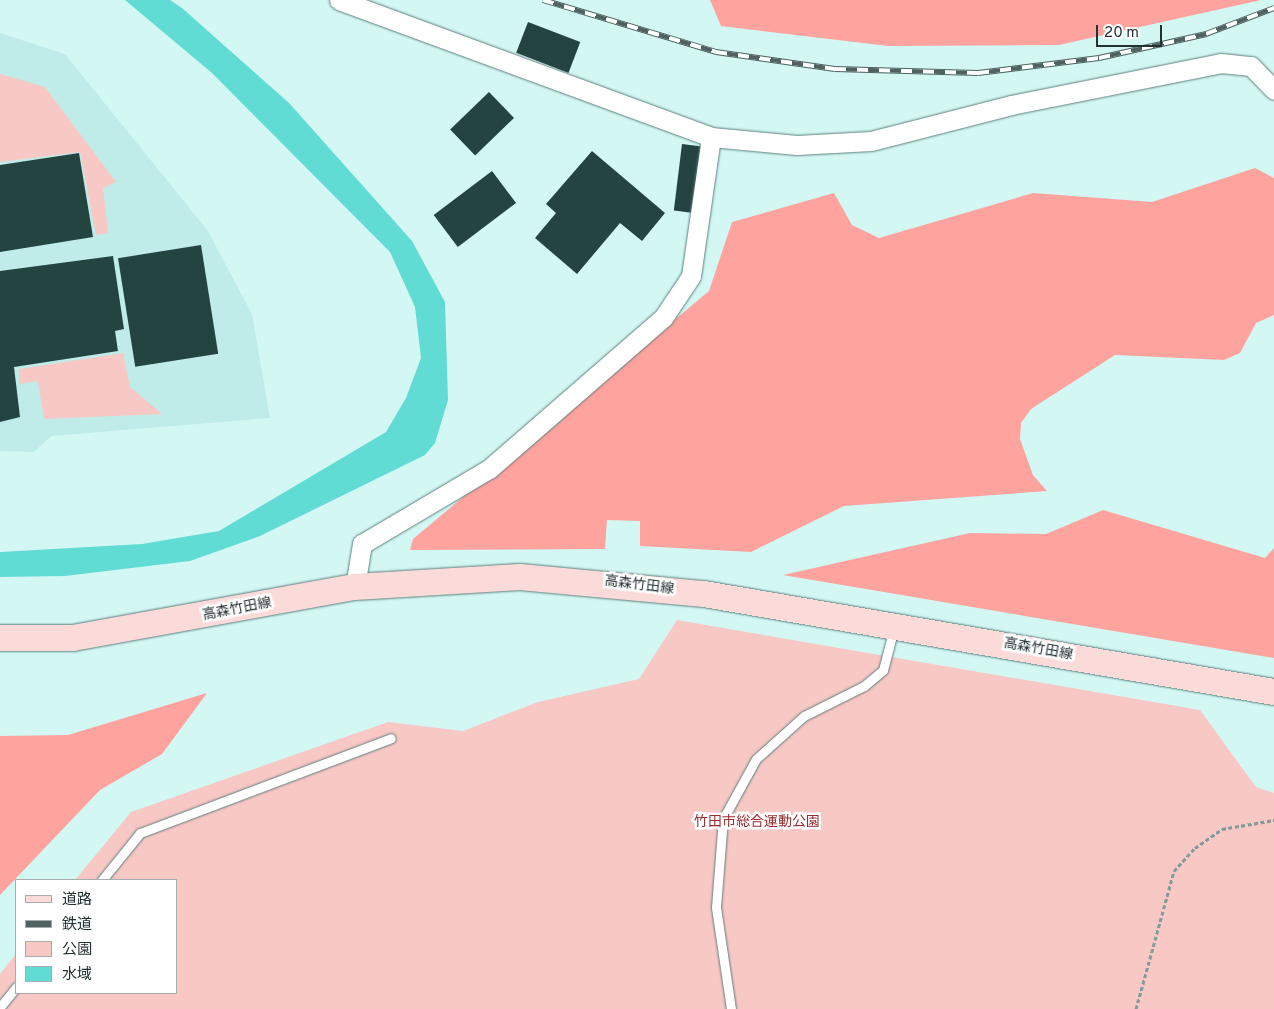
<!DOCTYPE html>
<meta charset="utf-8">
<style>
body{margin:0}
#map{position:relative;width:1274px;height:1009px;overflow:hidden;background:#d3f8f4;font-family:Overpass,"Noto Sans JP",sans-serif}
div>[style]{position:absolute}
[style*='--x']{left:calc(var(--x)*1px);top:calc(var(--y)*1px);width:calc(var(--w)*1px);rotate:calc(var(--a)*1deg)}
.built>*{inset:0;background:#bfece8}
.green>*{inset:0;background:#f8c8c5}
.forest>*{inset:0;background:#ffa39e}
.water>*{inset:0;background:#61dcd5}
.building>*{inset:0;background:#244442;transform-origin:0 0}
.path>*{height:3px;margin-top:-1.5px;transform-origin:0;background:repeating-linear-gradient(90deg,#819b99 0 4px,transparent 0 6.5px)}
.roads{filter:drop-shadow(0 0 1px #5e7f7d) drop-shadow(0 0 1px #5e7f7d)}
.lane>*{height:9px;margin:-4.5px;padding:0 4.5px;transform-origin:4.5px;border-radius:4.5px;background:#fff}
.street>*{height:19px;margin:-9.5px;padding:0 9.5px;transform-origin:9.5px;border-radius:9.5px;background:#fff}
.secondary>*{height:26px;margin:-13px;padding:0 13px;transform-origin:13px;border-radius:13px;background:#fbdbd9}
.rail>*{height:5.5px;margin-top:-2.75px;transform-origin:0;background:repeating-linear-gradient(90deg,#fff 0 11px,#4f6261 0 22px);box-sizing:border-box;border-block:1px solid #4f6261}
span{translate:-50% -50%;white-space:nowrap;text-align:center;line-height:1.15;-webkit-text-stroke:5px #fff;paint-order:stroke}
.street-label{font-size:14px;color:#233130}
.park-label{font-size:14px;color:#962d2f}
.legend{position:absolute;left:15px;top:879px;width:162px;height:115px;box-sizing:border-box;background:#fff;border:1px solid #a7adac;margin:0;padding:6px 9px;list-style:none;font-size:15px;color:#233130}
.legend li{display:flex;align-items:center;gap:10px;height:25px}
.legend b{width:25px;border:1px solid #a7adac}
.scale{position:absolute;left:1096px;top:25px;width:66px;height:22px;box-sizing:border-box;border:2px solid #233130;border-top:0;padding-left:6px;font-size:15px;line-height:18px;white-space:nowrap;color:#233130;-webkit-text-stroke:4px #fff;paint-order:stroke}
</style>
<div id="map">
<div class="built">
<div style="clip-path:polygon(0 33px,65px 54px,208px 231px,252px 314px,270px 418px,51px 436px,34px 452px,0 451px)"></div>
</div>
<div class="green">
<div style="clip-path:polygon(0 74px,45px 87px,116px 182px,103px 188px,108px 233px,96px 235px,80px 152px,0 162px)"></div>
<div style="clip-path:polygon(123px 353px,130px 387px,162px 414px,44px 419px,38px 381px,19px 384px,19px 369px)"></div>
<div style="clip-path:polygon(677px 620px,1200px 710px,1256px 787px,1274px 793px,1274px 1009px,0 1009px,0 974px,16px 954px,16px 993px,176px 993px,176px 880px,75px 880px,131px 812px,388px 722px,463px 731px,538px 702px,639px 679px)"></div>
</div>
<div class="forest">
<div style="clip-path:polygon(710px 0,1261px 0,1059px 45px,888px 46px,721px 26px)"></div>
<div style="clip-path:polygon(1255px 168px,1274px 178px,1274px 315px,1256px 323px,1240px 353px,1224px 360px,1115px 355px,1031px 409px,1021px 423px,1020px 439px,1033px 475px,1047px 491px,844px 506px,751px 552px,640px 546px,640px 521px,607px 520px,605px 549px,410px 550px,413px 539px,709px 291px,732px 222px,834px 193px,852px 225px,879px 238px,1033px 193px,1152px 202px)"></div>
<div style="clip-path:polygon(1103px 510px,1265px 558px,1274px 548px,1274px 658px,783px 575px,970px 533px,1046px 534px)"></div>
<div style="clip-path:polygon(207px 693px,162px 754px,100px 790px,0 895px,0 736px,68px 735px)"></div>
</div>
<div class="water">
<div style="clip-path:polygon(125px 0,170px 0,182px 8px,289px 103px,412px 241px,445px 302px,448px 400px,435px 443px,425px 455px,260px 536px,190px 561px,65px 576px,0 577px,0 552px,142px 544px,219px 531px,386px 432px,406px 398px,421px 358px,415px 307px,390px 252px,212px 73px)"></div>
</div>
<div class="building">
<div style="left:528px;top:22px;width:56px;height:33px;rotate:21deg"></div>
<div style="left:489px;top:92px;width:36px;height:54px;rotate:46deg"></div>
<div style="left:682px;top:144px;width:24px;height:67px;rotate:7deg"></div>
<div style="clip-path:polygon(592px 151px,665px 213px,642px 241px,620px 223px,577px 274px,535px 238px,556px 213px,546px 204px)"></div>
<div style="clip-path:polygon(79px 153px,93px 237px,0 252px,0 165px)"></div>
<div style="left:492px;top:171px;width:40px;height:73px;rotate:53deg"></div>
<div style="left:201px;top:245px;width:110px;height:84px;rotate:81deg"></div>
<div style="clip-path:polygon(113px 256px,124px 329px,115px 331px,118px 351px,14px 367px,20px 417px,0 422px,0 271px)"></div>
</div>
<div class="path">
<div style="--x:1136;--y:1009;--w:143;--a:-74.6"></div>
<div style="--x:1174;--y:871;--w:31;--a:-48"></div>
<div style="--x:1195;--y:848;--w:33;--a:-35"></div>
<div style="--x:1222;--y:829;--w:53;--a:-9.8"></div>
</div>
<div class="roads">
<div class="lane">
<div style="--x:102;--y:880;--w:60;--a:-51"></div>
<div style="--x:140;--y:833;--w:268;--a:-20.7"></div>
<div style="--x:0;--y:1007;--w:26;--a:-51"></div>
<div style="--x:731;--y:1009;--w:103;--a:-98.4"></div>
<div style="--x:716;--y:907;--w:88;--a:-85.5"></div>
<div style="--x:723;--y:819;--w:68;--a:-61.2"></div>
<div style="--x:756;--y:759;--w:64;--a:-41.9"></div>
<div style="--x:804;--y:716;--w:67;--a:-26.6"></div>
<div style="--x:864;--y:686;--w:25;--a:-40"></div>
<div style="--x:883;--y:670;--w:43;--a:-75.3"></div>
</div>
<div class="street">
<div style="--x:339;--y:0;--w:396;--a:20.2"></div>
<div style="--x:711;--y:137;--w:86;--a:5.3"></div>
<div style="--x:797;--y:145;--w:74;--a:-3.1"></div>
<div style="--x:871;--y:141;--w:145;--a:-14.4"></div>
<div style="--x:1011;--y:105;--w:214;--a:-11.3"></div>
<div style="--x:1221;--y:63;--w:30;--a:6"></div>
<div style="--x:1251;--y:66;--w:33;--a:46"></div>
<div style="--x:355;--y:587;--w:44;--a:-80.8"></div>
<div style="--x:362;--y:544;--w:147;--a:-30.6"></div>
<div style="--x:489;--y:469;--w:230;--a:-41"></div>
<div style="--x:663;--y:318;--w:50;--a:-56.3"></div>
<div style="--x:691;--y:276;--w:140;--a:-81.8"></div>
</div>
<div class="secondary">
<div style="--x:0;--y:638;--w:73;--a:0"></div>
<div style="--x:73;--y:638;--w:287;--a:-10.3"></div>
<div style="--x:355;--y:587;--w:165;--a:-3.5"></div>
<div style="--x:520;--y:577;--w:185;--a:5.3"></div>
<div style="--x:704;--y:594;--w:578;--a:9.76"></div>
</div>
</div>
<div class="rail">
<div style="--x:543;--y:0;--w:181;--a:16.7"></div>
<div style="--x:716;--y:52;--w:120;--a:8.1"></div>
<div style="--x:835;--y:69;--w:143;--a:1.6"></div>
<div style="--x:978;--y:73;--w:122;--a:-7.1"></div>
<div style="--x:1099;--y:58;--w:110;--a:-12.6"></div>
<div style="--x:1206;--y:34;--w:73;--a:-20.9"></div>
</div>
<div class="street-label">
<span style="left:639px;top:586px;rotate:7deg">高森竹田線</span>
<span style="left:237px;top:610px;rotate:-11deg">高森竹田線</span>
<span style="left:1038px;top:650px;rotate:10deg">高森竹田線</span>
</div>
<div class="park-label">
<span style="left:757px;top:823px">竹田市総合運動公園</span>
</div>
<ul class="legend">
<li><b style="height:6px;background:#fbdbd9"></b>道路</li>
<li><b style="height:6px;background:#4f6261"></b>鉄道</li>
<li><b style="height:14px;background:#f8c8c5"></b>公園</li>
<li><b style="height:14px;background:#61dcd5"></b>水域</li>
</ul>
<div class="scale">20 m</div>
</div>
